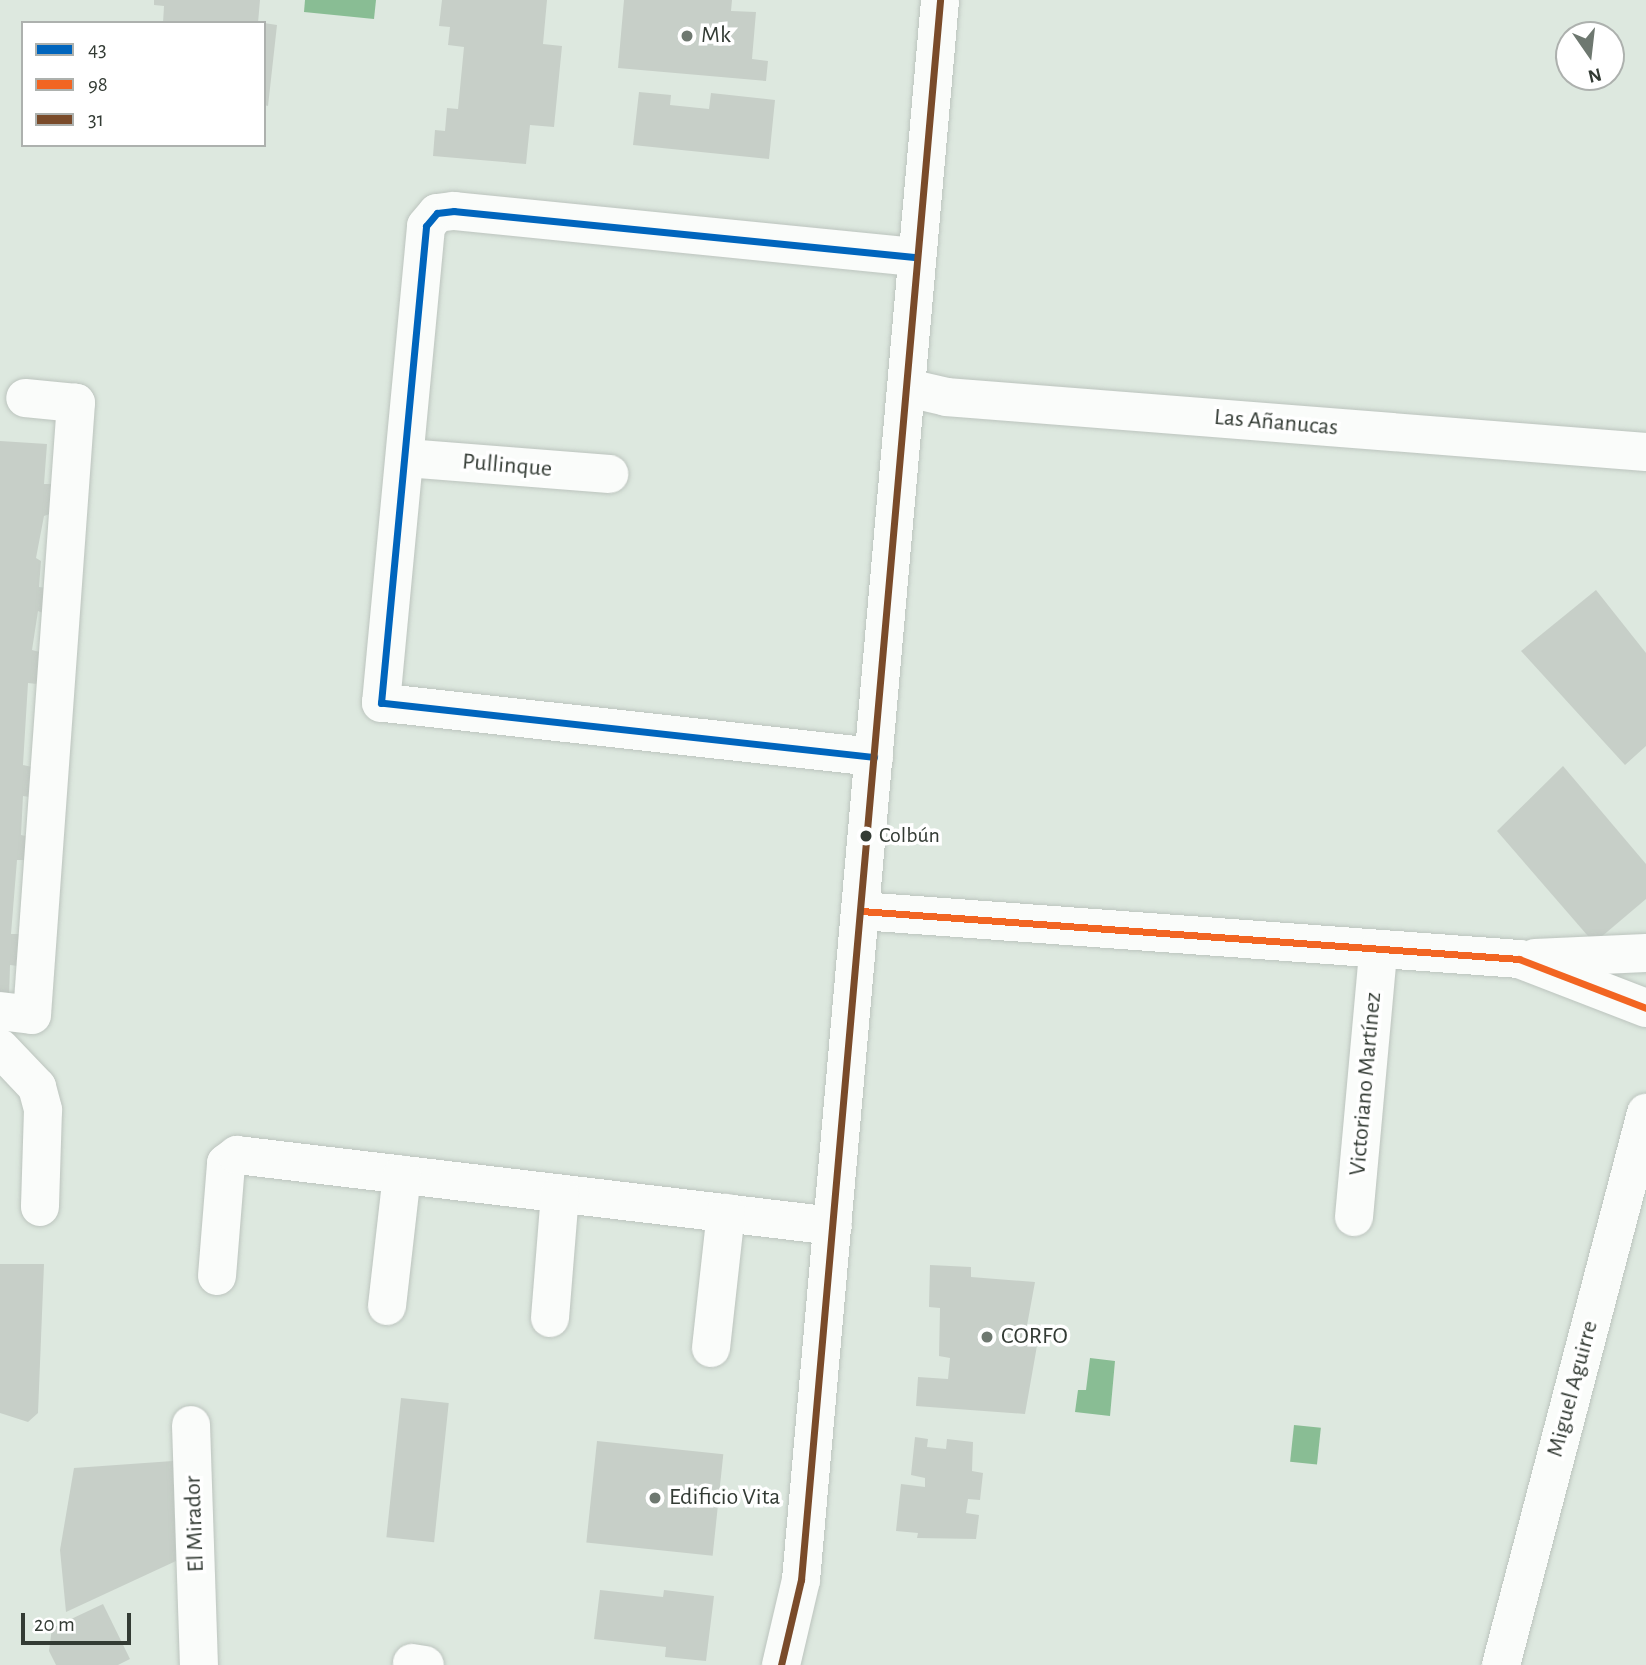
<!DOCTYPE html>
<meta charset="utf-8">
<style>
body{margin:0}
#map{position:relative;width:1646px;height:1665px;overflow:hidden;background:#dde8df;font-family:"Alegreya Sans",sans-serif}
div>[style]{position:absolute}
[style*='--x']{left:calc(var(--x)*1px);top:calc(var(--y)*1px);width:calc(var(--w)*1px);rotate:calc(var(--a)*1deg)}
.water>*{inset:0;background:#89bd94;transform-origin:0 0}
.building>*{inset:0;background:#c7cfc8;transform-origin:0 0}
.roads{filter:drop-shadow(0 0 2px #bcc4be) drop-shadow(0 0 2px #bcc4be)}
.minor>*{height:38px;margin:-19px;padding:0 19px;transform-origin:19px;border-radius:19px;background:#fafcfa}
.major>*{height:38px;margin:-19px;padding:0 19px;transform-origin:19px;border-radius:19px;background:#fafcfa}
.bus-1>*{height:7px;margin:-3.5px;padding:0 3.5px;transform-origin:3.5px;border-radius:3.5px;background:#0065bd}
.bus-2>*{height:7px;margin:-3.5px;padding:0 3.5px;transform-origin:3.5px;border-radius:3.5px;background:#f26522}
.bus-3>*{height:7px;margin:-3.5px;padding:0 3.5px;transform-origin:3.5px;border-radius:3.5px;background:#7a4b2a}
.dots>*{width:19px;height:19px;translate:-50% -50%;box-sizing:border-box;border:4px solid #fff;border-radius:50%}
span{translate:-50% -50%;white-space:nowrap;text-align:center;line-height:1.15;-webkit-text-stroke:7px #fff;paint-order:stroke}
.bus-label{font-size:22px;color:#333b34}
.left{translate:0 -50%;text-align:left}
.poi-label{font-size:24px;color:#333b34}
.street-label{font-size:24px;color:#333b34}
.legend{position:absolute;left:21px;top:21px;width:245px;height:126px;box-sizing:border-box;background:#fff;border:2px solid #adb1ae;margin:0;padding:9px 12px;list-style:none;font-size:21px;color:#333b34}
.legend li{display:flex;align-items:center;gap:14px;height:35px}
.legend b{width:35px;border:2px solid #adb1ae}
.north{position:absolute;left:1555px;top:21px;width:70px;height:70px;box-sizing:border-box;background:#fff;border:2px solid #adb1ae;border-radius:50%;rotate:166deg;font-size:19px;font-weight:700;line-height:28px;text-align:center;color:#333b34}
.north::after{content:'';display:block;margin:auto;width:24px;height:32px;background:#6e7870;clip-path:polygon(50% 0,100% 100%,50% 72%,0 100%)}
.scale{position:absolute;left:21px;top:1613px;width:110px;height:32px;box-sizing:border-box;border:4px solid #333b34;border-top:0;padding-left:9px;font-size:21px;line-height:24px;white-space:nowrap;color:#333b34;-webkit-text-stroke:5px #fff;paint-order:stroke}
</style>
<div id="map">
<div class="water">
<div style="clip-path:polygon(305px 0,376px 0,374px 19px,304px 12px)"></div>
<div style="clip-path:polygon(1090px 1358px,1115px 1361px,1110px 1416px,1075px 1412px,1078px 1390px,1086px 1390px)"></div>
<div style="left:1294px;top:1425px;width:27px;height:37px;rotate:6deg"></div>
</div>
<div class="building">
<div style="clip-path:polygon(154px 0,260px 0,258px 23px,163px 23px,164px 6px,154px 5px)"></div>
<div style="clip-path:polygon(442px 0,547px 0,543px 44px,562px 46px,554px 127px,530px 125px,526px 164px,433px 156px,435px 130px,445px 131px,447px 108px,458px 109px,464px 47px,448px 45px,450px 27px,439px 26px)"></div>
<div style="clip-path:polygon(624px 0,732px 0,731px 11px,756px 12px,752px 59px,768px 61px,766px 81px,618px 68px)"></div>
<div style="clip-path:polygon(264px 23px,277px 25px,268px 106px,264px 105px)"></div>
<div style="clip-path:polygon(639px 92px,671px 95px,670px 105px,709px 109px,711px 93px,775px 100px,769px 159px,633px 145px)"></div>
<div style="clip-path:polygon(0 441px,47px 444px,44px 484px,53px 484px,50px 514px,44px 516px,36px 558px,41px 561px,39px 587px,47px 588px,45px 614px,38px 611px,32px 650px,40px 652px,37px 684px,28px 683px,23px 765px,32px 767px,30px 797px,23px 796px,21px 835px,26px 836px,27px 860px,17px 860px,11px 934px,19px 934px,18px 966px,10px 965px,9px 998px,0 997px)"></div>
<div style="clip-path:polygon(1596px 590px,1646px 653px,1646px 746px,1625px 765px,1521px 651px)"></div>
<div style="clip-path:polygon(1563px 766px,1646px 864px,1646px 899px,1594px 943px,1497px 831px)"></div>
<div style="clip-path:polygon(0 1264px,44px 1264px,38px 1413px,28px 1422px,0 1413px)"></div>
<div style="clip-path:polygon(930px 1265px,971px 1267px,971px 1277px,1035px 1282px,1026px 1331px,1038px 1340px,1025px 1414px,916px 1406px,918px 1377px,948px 1379px,950px 1358px,939px 1356px,940px 1308px,929px 1307px)"></div>
<div style="left:401px;top:1398px;width:48px;height:140px;rotate:6deg"></div>
<div style="clip-path:polygon(915px 1437px,928px 1439px,927px 1447px,946px 1449px,947px 1439px,973px 1442px,972px 1471px,983px 1473px,980px 1500px,968px 1499px,966px 1513px,979px 1515px,976px 1539px,917px 1538px,918px 1533px,896px 1531px,901px 1484px,925px 1487px,925px 1478px,911px 1475px)"></div>
<div style="left:597px;top:1441px;width:127px;height:102px;rotate:6deg"></div>
<div style="clip-path:polygon(173px 1461px,176px 1561px,66px 1612px,60px 1550px,74px 1468px)"></div>
<div style="clip-path:polygon(600px 1590px,663px 1597px,664px 1590px,714px 1596px,706px 1661px,665px 1657px,666px 1647px,594px 1639px)"></div>
<div style="clip-path:polygon(103px 1604px,130px 1659px,118px 1665px,56px 1665px,49px 1651px,52px 1628px)"></div>
</div>
<div class="roads">
<div class="minor">
<div style="--x:908;--y:388;--w:39;--a:13"></div>
<div style="--x:946;--y:397;--w:702;--a:4.49"></div>
<div style="--x:406;--y:458;--w:204;--a:4.5"></div>
<div style="--x:874;--y:757;--w:496;--a:-173.7"></div>
<div style="--x:381;--y:703;--w:479;--a:-84.6"></div>
<div style="--x:426;--y:226;--w:17;--a:-50"></div>
<div style="--x:437;--y:213;--w:17;--a:-7"></div>
<div style="--x:454;--y:211;--w:464;--a:5.7"></div>
<div style="--x:861;--y:911;--w:660;--a:4.17"></div>
<div style="--x:1519;--y:959;--w:136;--a:21.1"></div>
<div style="--x:1535;--y:958;--w:111;--a:-2.6"></div>
<div style="--x:0;--y:1011;--w:32;--a:7"></div>
<div style="--x:32;--y:1015;--w:614;--a:-85.89"></div>
<div style="--x:76;--y:403;--w:51;--a:-174.4"></div>
<div style="--x:0;--y:1048;--w:54;--a:46.5"></div>
<div style="--x:37;--y:1087;--w:24;--a:75"></div>
<div style="--x:43;--y:1110;--w:97;--a:91.8"></div>
<div style="--x:1354;--y:1217;--w:267;--a:-84.8"></div>
<div style="--x:217;--y:1276;--w:113;--a:-85.4"></div>
<div style="--x:226;--y:1163;--w:14;--a:-36"></div>
<div style="--x:237;--y:1155;--w:600;--a:6.79"></div>
<div style="--x:387;--y:1306;--w:132;--a:-83.5"></div>
<div style="--x:550;--y:1318;--w:124;--a:-85.4"></div>
<div style="--x:711;--y:1348;--w:136;--a:-83.7"></div>
<div style="--x:191;--y:1425;--w:240;--a:88.1"></div>
<div style="--x:412;--y:1663;--w:13;--a:9"></div>
<div style="--x:1501;--y:1665;--w:571;--a:-75.28"></div>
</div>
<div class="major">
<div style="--x:781;--y:1665;--w:87;--a:-76.8"></div>
<div style="--x:801;--y:1580;--w:1586;--a:-84.97"></div>
</div>
</div>
<div class="bus-1">
<div style="--x:874;--y:757;--w:496;--a:-173.7"></div>
<div style="--x:381;--y:703;--w:479;--a:-84.6"></div>
<div style="--x:426;--y:226;--w:17;--a:-50"></div>
<div style="--x:437;--y:213;--w:17;--a:-7"></div>
<div style="--x:454;--y:211;--w:464;--a:5.7"></div>
</div>
<div class="bus-2">
<div style="--x:861;--y:911;--w:660;--a:4.17"></div>
<div style="--x:1519;--y:959;--w:136;--a:21.1"></div>
</div>
<div class="bus-3">
<div style="--x:781;--y:1665;--w:87;--a:-76.8"></div>
<div style="--x:801;--y:1580;--w:1586;--a:-84.97"></div>
</div>
<div class="dots">
<div style="left:687px;top:36px;background:#6e7870"></div>
<div style="left:866px;top:836px;background:#333b34"></div>
<div style="left:987px;top:1337px;background:#6e7870"></div>
<div style="left:655px;top:1498px;background:#6e7870"></div>
</div>
<div class="bus-label">
<span class="left" style="left:879px;top:836px">Colbún</span>
</div>
<div class="poi-label">
<span class="left" style="left:701px;top:36px">Mk</span>
<span class="left" style="left:1001px;top:1337px">CORFO</span>
<span class="left" style="left:669px;top:1498px">Edificio Vita</span>
</div>
<div class="street-label">
<span style="left:1276px;top:423px;rotate:5deg">Las Añanucas</span>
<span style="left:507px;top:466px;rotate:5deg">Pullinque</span>
<span style="left:1366px;top:1084px;rotate:-85deg">Victoriano Martínez</span>
<span style="left:1573px;top:1389px;rotate:-75deg">Miguel Aguirre</span>
<span style="left:195px;top:1524px;rotate:-92deg">El Mirador</span>
</div>
<ul class="legend">
<li><b style="height:9px;background:#0065bd"></b>43</li>
<li><b style="height:9px;background:#f26522"></b>98</li>
<li><b style="height:9px;background:#7a4b2a"></b>31</li>
</ul>
<div class="north">N</div>
<div class="scale">20 m</div>
</div>
